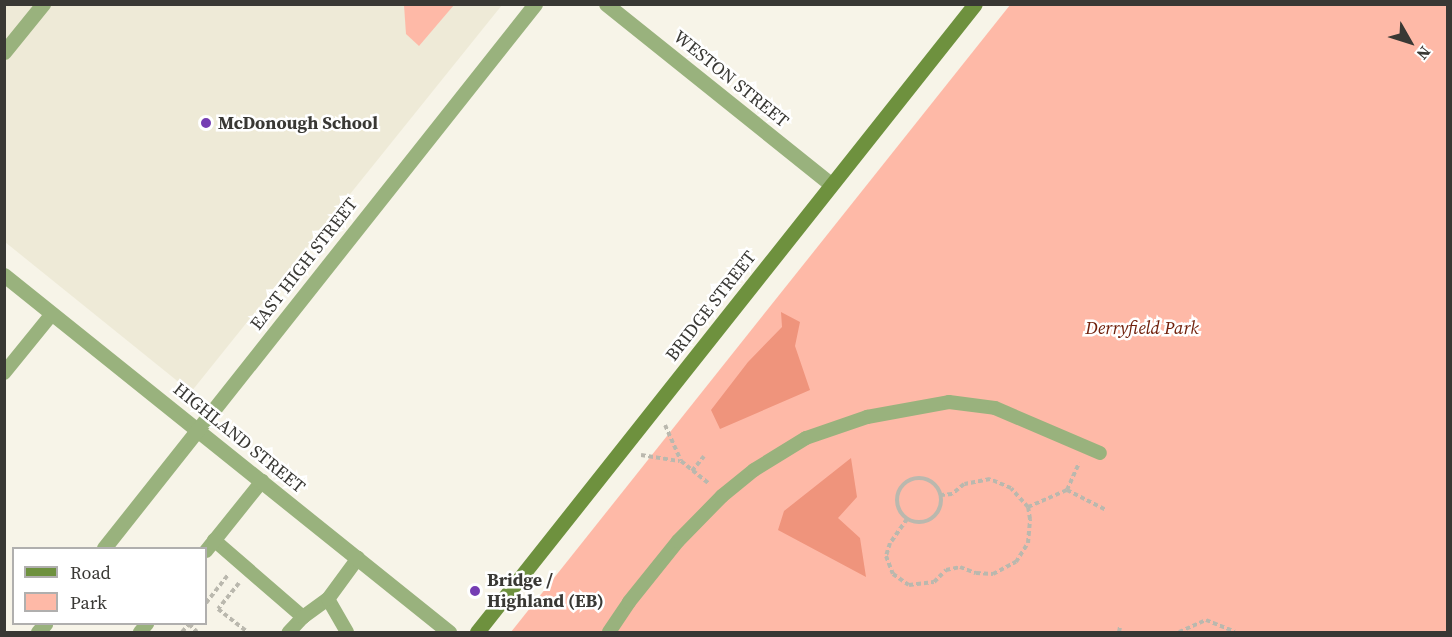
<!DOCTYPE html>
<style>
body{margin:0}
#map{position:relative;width:1452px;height:637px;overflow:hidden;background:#f7f4e8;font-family:"Source Serif 4",serif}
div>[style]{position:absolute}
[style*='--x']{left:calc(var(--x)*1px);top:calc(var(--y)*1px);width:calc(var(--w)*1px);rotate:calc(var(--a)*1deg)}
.built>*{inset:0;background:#eeead7}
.green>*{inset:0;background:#feb9a7}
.forest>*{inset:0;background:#ef947c}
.path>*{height:4px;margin-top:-2px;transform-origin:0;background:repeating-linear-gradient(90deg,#bab8ae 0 4.5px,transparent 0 7.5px)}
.path>.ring{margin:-2px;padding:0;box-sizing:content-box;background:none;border:4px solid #bab8ae;border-radius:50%}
.service>*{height:14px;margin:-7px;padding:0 7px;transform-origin:7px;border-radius:7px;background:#99b27d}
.minor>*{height:15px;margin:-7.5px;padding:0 7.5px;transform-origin:7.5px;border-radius:7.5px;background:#99b27d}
.secondary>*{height:15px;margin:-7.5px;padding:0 7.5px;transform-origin:7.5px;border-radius:7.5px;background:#6e913e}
.dots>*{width:16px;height:16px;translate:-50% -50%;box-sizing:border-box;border:3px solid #fff;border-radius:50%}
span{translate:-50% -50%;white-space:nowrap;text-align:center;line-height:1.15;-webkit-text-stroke:5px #fff;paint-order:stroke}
.street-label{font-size:18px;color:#393834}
.poi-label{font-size:18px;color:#393834;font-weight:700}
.left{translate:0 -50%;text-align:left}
.park-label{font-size:18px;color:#70200b;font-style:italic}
.frame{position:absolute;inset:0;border:6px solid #393834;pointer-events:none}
.legend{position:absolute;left:12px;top:547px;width:195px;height:78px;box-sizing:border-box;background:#fff;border:2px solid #b0afae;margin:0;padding:8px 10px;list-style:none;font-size:18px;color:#393834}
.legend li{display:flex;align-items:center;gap:12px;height:30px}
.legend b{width:30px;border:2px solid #b0afae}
.north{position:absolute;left:1380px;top:12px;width:60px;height:60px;-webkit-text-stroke:4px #fff;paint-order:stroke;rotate:129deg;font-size:16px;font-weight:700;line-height:24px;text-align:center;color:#393834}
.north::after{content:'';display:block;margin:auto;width:21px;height:27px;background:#393834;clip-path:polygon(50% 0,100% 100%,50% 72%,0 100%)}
</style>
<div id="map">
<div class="built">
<div style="clip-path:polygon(4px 5px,502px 5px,191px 392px,5px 242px)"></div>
</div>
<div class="green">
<div style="clip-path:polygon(404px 5px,404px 4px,454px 5px,419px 46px,406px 34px)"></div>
<div style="clip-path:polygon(1010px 5px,1447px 5px,1447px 632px,511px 632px)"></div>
</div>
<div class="forest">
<div style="clip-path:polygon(781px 312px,800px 322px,795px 346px,810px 390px,720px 429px,711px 410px,748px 362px,782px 327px)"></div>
<div style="clip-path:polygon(851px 458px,857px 497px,838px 518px,860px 538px,866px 577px,778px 530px,784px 511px)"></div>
</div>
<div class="path">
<div style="--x:665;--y:425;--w:39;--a:66"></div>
<div style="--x:681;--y:461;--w:36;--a:39"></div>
<div style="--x:641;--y:455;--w:39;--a:9"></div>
<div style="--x:692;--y:471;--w:19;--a:-51"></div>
<div class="ring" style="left:897px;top:478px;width:40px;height:40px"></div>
<div style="--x:1067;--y:490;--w:30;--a:-66"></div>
<div style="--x:1028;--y:507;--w:43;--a:-23.6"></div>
<div style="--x:1067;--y:490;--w:44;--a:27.1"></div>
<div style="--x:907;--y:519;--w:29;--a:125"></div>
<div style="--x:890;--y:543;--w:14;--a:107"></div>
<div style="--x:886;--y:556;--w:19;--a:69"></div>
<div style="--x:893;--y:574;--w:19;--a:35"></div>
<div style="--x:909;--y:585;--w:25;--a:-7"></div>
<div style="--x:934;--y:582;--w:17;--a:-45"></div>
<div style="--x:946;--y:570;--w:14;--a:-12"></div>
<div style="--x:960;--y:567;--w:17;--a:21"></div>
<div style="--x:976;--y:573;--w:17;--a:3"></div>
<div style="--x:993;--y:574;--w:26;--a:-28"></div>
<div style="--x:1016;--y:562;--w:22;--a:-58"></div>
<div style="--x:1028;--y:543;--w:24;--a:-85"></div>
<div style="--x:1030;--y:519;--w:12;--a:-99"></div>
<div style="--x:1028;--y:507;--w:25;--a:-132"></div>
<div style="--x:1011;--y:488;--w:23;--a:-157"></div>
<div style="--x:990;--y:479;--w:26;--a:169"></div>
<div style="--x:964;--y:484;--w:16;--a:140"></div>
<div style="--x:952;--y:494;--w:11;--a:175"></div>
<div style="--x:239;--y:583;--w:33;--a:129"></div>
<div style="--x:218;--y:609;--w:36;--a:38"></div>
<div style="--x:206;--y:603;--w:36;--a:-52"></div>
<div style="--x:189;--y:624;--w:11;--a:45"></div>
<div style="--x:182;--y:632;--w:9;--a:-49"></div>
<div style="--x:1119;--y:632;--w:5;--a:-79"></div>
<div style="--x:1179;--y:632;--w:30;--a:-24"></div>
<div style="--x:1206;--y:620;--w:31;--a:22"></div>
</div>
<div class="service">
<div style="--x:4;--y:373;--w:76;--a:-50.9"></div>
<div style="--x:214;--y:540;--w:118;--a:40.9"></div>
<div style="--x:303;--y:617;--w:21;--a:133"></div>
<div style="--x:206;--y:551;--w:90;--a:-51.3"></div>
<div style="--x:303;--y:617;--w:31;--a:-36"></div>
<div style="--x:140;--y:632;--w:11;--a:-49"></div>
<div style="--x:347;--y:632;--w:38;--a:-120"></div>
<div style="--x:328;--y:599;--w:51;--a:-53.8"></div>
<div style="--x:609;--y:632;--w:36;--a:-56"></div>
<div style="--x:629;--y:602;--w:78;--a:-51.2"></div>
<div style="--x:678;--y:541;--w:63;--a:-45.6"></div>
<div style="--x:722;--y:496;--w:41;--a:-39.1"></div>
<div style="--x:754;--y:470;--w:61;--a:-31.6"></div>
<div style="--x:806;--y:438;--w:65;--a:-19"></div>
<div style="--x:867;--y:417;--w:83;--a:-10.4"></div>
<div style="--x:949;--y:402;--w:46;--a:7.4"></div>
<div style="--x:995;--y:408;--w:114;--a:23.2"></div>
</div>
<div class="minor">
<div style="--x:606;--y:4;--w:288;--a:38.7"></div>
<div style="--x:4;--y:52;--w:62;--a:-50.9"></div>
<div style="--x:4;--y:275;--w:571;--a:38.74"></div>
<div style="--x:104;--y:548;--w:694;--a:-51.61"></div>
<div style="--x:38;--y:632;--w:11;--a:-49"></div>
</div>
<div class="secondary">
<div style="--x:477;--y:632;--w:801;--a:-51.59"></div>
</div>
<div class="dots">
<div style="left:206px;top:123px;background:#753db3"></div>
<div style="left:475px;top:591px;background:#753db3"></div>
</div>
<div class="street-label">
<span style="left:731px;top:79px;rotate:39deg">WESTON STREET</span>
<span style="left:304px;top:264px;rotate:-52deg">EAST HIGH STREET</span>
<span style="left:711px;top:306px;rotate:-52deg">BRIDGE STREET</span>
<span style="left:239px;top:438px;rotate:39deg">HIGHLAND STREET</span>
</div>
<div class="poi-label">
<span class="left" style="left:218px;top:123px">McDonough School</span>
<span class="left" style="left:487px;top:591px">Bridge /<br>Highland (EB)</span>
</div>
<div class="park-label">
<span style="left:1142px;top:328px">Derryfield Park</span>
</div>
<div class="frame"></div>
<ul class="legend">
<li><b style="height:8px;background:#6e913e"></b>Road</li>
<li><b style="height:16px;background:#feb9a7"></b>Park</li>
</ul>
<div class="north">N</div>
</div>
